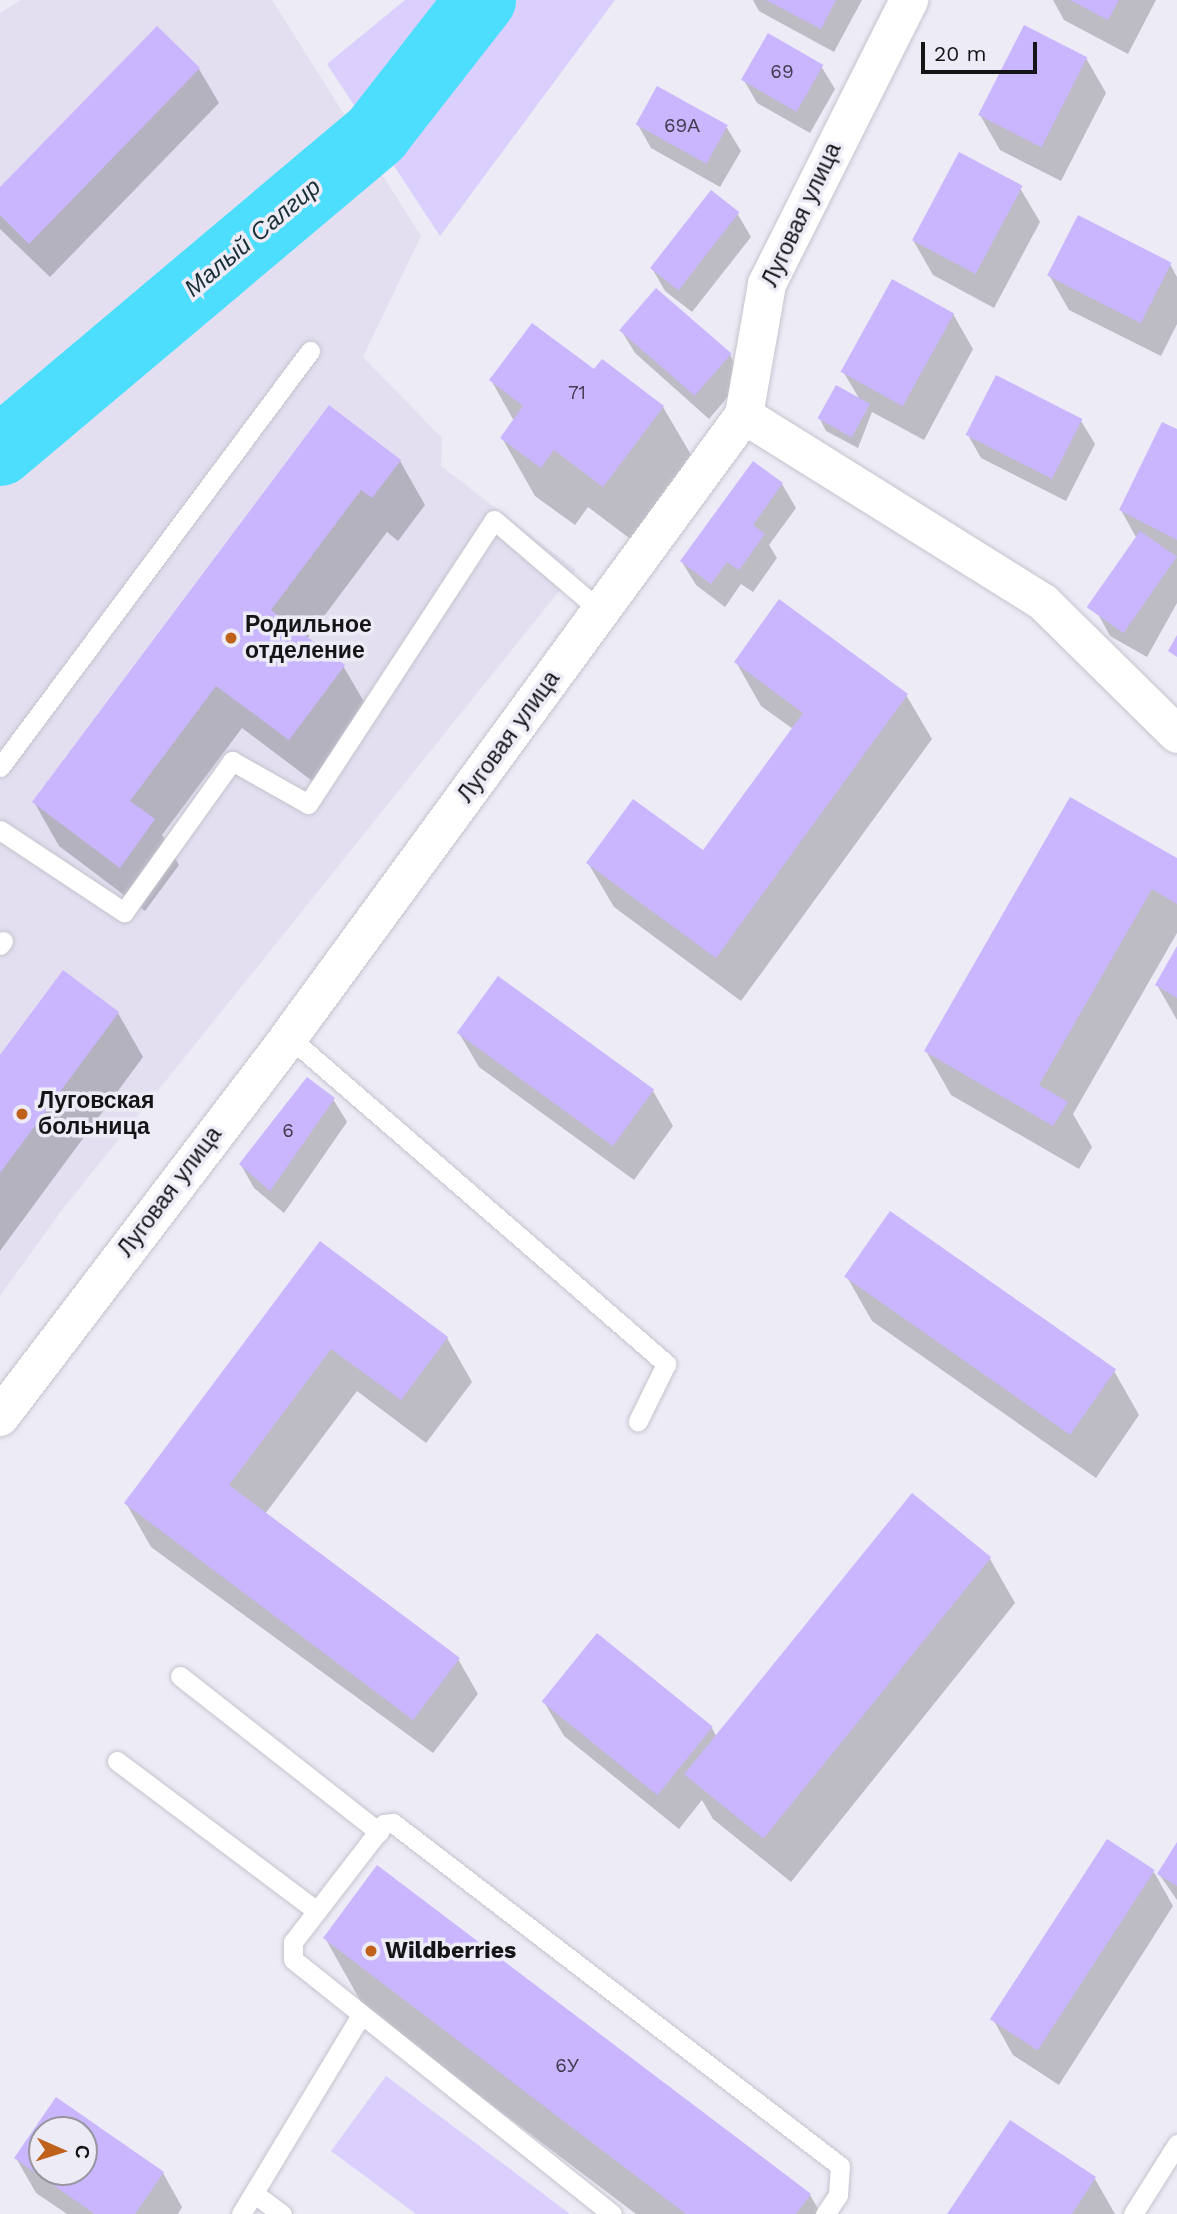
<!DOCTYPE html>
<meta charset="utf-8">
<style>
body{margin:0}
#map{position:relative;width:1177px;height:2214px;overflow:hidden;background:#edebf6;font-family:"Work Sans",sans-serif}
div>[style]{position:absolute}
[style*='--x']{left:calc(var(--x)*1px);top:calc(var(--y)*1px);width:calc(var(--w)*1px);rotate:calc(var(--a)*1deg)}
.built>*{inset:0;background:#e3dff1}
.green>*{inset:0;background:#dbcffd}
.shadow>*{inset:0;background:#0003}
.river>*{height:70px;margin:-35px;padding:0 35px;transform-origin:35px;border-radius:35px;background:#4ddefe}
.building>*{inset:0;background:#c9b6ff;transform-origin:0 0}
.roads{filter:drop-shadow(0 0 2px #c5c3cd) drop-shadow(0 0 2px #c5c3cd)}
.service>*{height:19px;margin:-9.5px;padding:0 9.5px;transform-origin:9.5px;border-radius:9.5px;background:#fff}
.minor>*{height:37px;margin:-18.5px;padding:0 18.5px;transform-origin:18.5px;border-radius:18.5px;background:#fff}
.secondary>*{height:38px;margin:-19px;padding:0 19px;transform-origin:19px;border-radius:19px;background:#fff}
.dots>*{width:19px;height:19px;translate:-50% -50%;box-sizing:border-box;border:4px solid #edebf6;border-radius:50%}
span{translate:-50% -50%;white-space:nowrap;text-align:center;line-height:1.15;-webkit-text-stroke:7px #edebf6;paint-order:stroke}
.number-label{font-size:19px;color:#423c51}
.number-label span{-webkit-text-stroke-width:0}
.street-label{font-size:23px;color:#151417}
.poi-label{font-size:23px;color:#151417;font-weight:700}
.left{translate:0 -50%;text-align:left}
.water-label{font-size:24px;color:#182f35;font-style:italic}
.north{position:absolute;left:28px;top:2116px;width:70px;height:70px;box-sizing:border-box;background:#edebf6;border:2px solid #97959d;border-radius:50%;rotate:93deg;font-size:19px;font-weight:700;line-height:28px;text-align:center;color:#151417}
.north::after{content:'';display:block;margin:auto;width:24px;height:32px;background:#c0611b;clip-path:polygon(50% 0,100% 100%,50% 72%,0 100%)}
.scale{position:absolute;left:921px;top:42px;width:116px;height:32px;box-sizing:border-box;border:4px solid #151417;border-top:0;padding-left:9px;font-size:21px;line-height:24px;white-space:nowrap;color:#151417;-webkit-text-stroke:5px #edebf6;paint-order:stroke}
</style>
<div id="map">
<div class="built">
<div style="clip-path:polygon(21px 0,272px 0,421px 236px,363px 357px,442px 438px,441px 466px,576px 570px,62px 1210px,0 1296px,0 13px)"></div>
</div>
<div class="green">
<div style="clip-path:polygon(405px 0,615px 0,440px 236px,327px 64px)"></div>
<div style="clip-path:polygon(386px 2076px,570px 2214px,416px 2214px,331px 2151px)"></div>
</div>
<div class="shadow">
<div style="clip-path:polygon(753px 0,862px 0,834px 52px,759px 11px)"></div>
<div style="clip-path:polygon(1053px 0,1156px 0,1128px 54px,1064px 20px)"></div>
<div style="clip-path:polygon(1086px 58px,1106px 93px,1061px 181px,1000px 150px,980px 115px)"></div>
<div style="clip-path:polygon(821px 66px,835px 89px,810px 133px,757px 103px,744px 80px)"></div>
<div style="clip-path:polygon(199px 69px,219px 103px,50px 277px,0 229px,0 190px)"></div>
<div style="clip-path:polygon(638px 125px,727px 128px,741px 151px,720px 187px,651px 148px)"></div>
<div style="clip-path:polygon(1020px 188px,1040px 222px,994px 308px,933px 275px,913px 240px)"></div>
<div style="clip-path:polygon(737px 213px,751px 237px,692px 312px,665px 291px,652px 268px)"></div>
<div style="clip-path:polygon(1170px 264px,1177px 277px,1177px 324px,1161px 356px,1069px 310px,1049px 275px)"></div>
<div style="clip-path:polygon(953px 314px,973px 349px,924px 440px,872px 412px,858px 448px,826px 431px,820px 419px,860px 400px,844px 373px)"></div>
<div style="clip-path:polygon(621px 330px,730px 355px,743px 379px,709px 419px,635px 353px)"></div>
<div style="clip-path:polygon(595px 372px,663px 407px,697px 465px,637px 544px,588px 507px,575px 525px,535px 496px,502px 438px,514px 421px,491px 380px)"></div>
<div style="clip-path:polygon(329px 408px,400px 461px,425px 505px,398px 541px,387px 532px,307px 639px,343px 666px,369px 710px,315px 783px,242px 728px,162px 835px,179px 865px,145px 911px,59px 846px,34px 802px)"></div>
<div style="clip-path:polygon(1081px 421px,1095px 444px,1066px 501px,981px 458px,968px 435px)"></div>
<div style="clip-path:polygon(1177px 431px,1177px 603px,1147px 657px,1110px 636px,1097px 612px,1137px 539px,1121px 510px)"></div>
<div style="clip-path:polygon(753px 463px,782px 484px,796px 508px,769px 545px,777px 558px,753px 592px,741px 584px,725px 607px,696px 585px,682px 562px)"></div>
<div style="clip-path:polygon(736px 662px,906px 695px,932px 739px,741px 1001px,614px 907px,588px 863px,703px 853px,793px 729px,761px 706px)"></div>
<div style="clip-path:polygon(1177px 860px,1177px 933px,1073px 1114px,1092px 1147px,1079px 1169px,951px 1095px,926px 1051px)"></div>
<div style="clip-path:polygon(1177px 950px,1177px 1020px,1157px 985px)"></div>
<div style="clip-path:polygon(498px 978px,653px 1091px,673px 1126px,634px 1180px,479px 1067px,459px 1033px)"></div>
<div style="clip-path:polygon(118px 1013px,143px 1057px,0 1251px,0 1058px)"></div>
<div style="clip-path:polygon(333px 1099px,347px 1122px,284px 1213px,254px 1188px,241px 1165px)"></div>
<div style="clip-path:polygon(320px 1243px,447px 1338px,472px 1382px,426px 1443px,357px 1391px,265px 1514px,458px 1659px,478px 1694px,433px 1753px,151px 1547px,126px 1503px)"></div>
<div style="clip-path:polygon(847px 1277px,1114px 1371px,1139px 1415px,1096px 1478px,872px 1321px)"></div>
<div style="clip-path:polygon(912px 1496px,990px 1559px,1015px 1603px,791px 1882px,713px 1819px,702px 1800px,679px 1829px,564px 1736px,544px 1702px,712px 1728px,717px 1738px)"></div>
<div style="clip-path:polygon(1177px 1845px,1177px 1900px,1159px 1874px)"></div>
<div style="clip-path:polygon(1154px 1872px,1173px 1906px,1059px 2085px,1013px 2055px,994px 2021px)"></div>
<div style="clip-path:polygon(325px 1938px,810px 2195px,821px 2214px,636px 2214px,365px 2009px)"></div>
<div style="clip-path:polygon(evenodd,56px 2100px,163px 2173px,182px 2207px,178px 2214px,67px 2214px,36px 2193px,16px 2158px,56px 2100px,42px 2130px,84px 2130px,84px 2172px,42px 2172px,42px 2130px)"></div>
<div style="clip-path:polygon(1095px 2179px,1115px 2214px,949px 2214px)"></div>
</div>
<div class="river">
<div style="--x:0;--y:451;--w:493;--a:-40.1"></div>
<div style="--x:377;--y:133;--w:169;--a:-52"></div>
</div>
<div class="building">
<div style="clip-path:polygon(766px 0,836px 0,821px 29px)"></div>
<div style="clip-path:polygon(1070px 0,1119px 0,1108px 20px)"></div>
<div style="left:1024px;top:25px;width:71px;height:101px;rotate:27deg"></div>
<div style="clip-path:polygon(157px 26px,200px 68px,29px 244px,0 215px,0 187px)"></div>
<div style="left:768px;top:33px;width:64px;height:54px;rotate:30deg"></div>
<div style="left:657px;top:86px;width:81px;height:44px;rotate:29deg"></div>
<div style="left:959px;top:152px;width:72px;height:100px;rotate:28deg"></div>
<div style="left:711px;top:190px;width:36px;height:99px;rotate:38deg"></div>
<div style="left:1078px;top:215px;width:105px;height:68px;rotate:27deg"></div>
<div style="left:892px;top:279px;width:71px;height:106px;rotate:29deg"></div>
<div style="left:656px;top:288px;width:100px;height:56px;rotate:41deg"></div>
<div style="clip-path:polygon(532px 323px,594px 369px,602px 359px,664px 406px,603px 487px,554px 450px,541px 468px,500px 438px,523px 406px,489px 380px)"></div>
<div style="left:996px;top:375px;width:97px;height:67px;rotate:27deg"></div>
<div style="left:836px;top:385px;width:39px;height:38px;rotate:29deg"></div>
<div style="clip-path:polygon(329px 405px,401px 460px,372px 498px,361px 490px,271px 610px,345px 665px,289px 740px,216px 686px,130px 801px,155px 819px,120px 868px,32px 802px)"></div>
<div style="clip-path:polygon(1162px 422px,1177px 429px,1177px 540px,1119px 510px)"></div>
<div style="clip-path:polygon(753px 461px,783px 483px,753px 525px,765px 534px,739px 570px,727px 562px,711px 584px,680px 561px)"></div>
<div style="left:1140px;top:531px;width:45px;height:93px;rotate:35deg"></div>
<div style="clip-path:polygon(779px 599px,908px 694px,716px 958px,586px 863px,633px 799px,703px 850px,803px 713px,734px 662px)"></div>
<div style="clip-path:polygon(1177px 635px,1177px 657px,1168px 651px)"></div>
<div style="clip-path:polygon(1070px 797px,1177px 858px,1177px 904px,1152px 889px,1039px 1085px,1068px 1102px,1053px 1126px,924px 1051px)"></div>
<div style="clip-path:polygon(1177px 946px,1177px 998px,1155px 985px)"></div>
<div style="clip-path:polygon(63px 970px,119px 1012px,0 1173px,0 1055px)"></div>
<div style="left:498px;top:976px;width:193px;height:70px;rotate:36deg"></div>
<div style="clip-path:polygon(307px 1077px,335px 1098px,270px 1191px,239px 1164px)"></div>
<div style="left:890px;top:1211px;width:276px;height:80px;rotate:35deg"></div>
<div style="clip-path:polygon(320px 1241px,448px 1337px,401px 1400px,331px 1349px,229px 1485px,460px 1658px,413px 1720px,124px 1503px)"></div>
<div style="left:912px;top:1493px;width:102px;height:362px;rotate:39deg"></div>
<div style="left:597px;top:1633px;width:149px;height:88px;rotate:39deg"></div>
<div style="left:1107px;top:1839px;width:57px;height:215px;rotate:33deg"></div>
<div style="clip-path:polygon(1177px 1842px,1177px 1886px,1157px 1874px)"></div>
<div style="clip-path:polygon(377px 1865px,811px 2194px,796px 2214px,686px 2214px,323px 1938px)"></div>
<div style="clip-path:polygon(evenodd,56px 2097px,164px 2172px,135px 2214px,95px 2214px,14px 2158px,56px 2097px,42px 2130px,84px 2130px,84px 2172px,42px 2172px,42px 2130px)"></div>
<div style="clip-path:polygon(1010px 2120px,1096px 2177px,1072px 2214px,947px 2214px)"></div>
</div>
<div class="roads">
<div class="service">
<div style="--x:0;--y:767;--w:519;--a:-53.31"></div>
<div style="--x:0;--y:830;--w:149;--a:33.5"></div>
<div style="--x:124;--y:912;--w:186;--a:-54.4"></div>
<div style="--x:232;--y:761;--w:87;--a:29.5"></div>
<div style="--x:308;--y:804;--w:339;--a:-56.8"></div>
<div style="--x:494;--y:520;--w:140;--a:40.4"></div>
<div style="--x:0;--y:945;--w:5;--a:-53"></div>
<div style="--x:289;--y:1037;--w:499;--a:40.9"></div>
<div style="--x:666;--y:1364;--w:64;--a:116.2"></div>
<div style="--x:180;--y:1676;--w:253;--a:38.1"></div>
<div style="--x:117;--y:1761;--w:250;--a:36.9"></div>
<div style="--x:255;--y:2194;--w:34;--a:37"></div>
<div style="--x:241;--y:2214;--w:232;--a:-58.9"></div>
<div style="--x:612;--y:2214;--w:408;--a:-141.4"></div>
<div style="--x:293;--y:1959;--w:17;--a:-90"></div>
<div style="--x:293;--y:1942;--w:149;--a:-52.4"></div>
<div style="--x:384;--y:1824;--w:9;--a:-6"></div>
<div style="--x:393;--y:1823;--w:563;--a:37.5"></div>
<div style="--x:840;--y:2166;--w:29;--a:94"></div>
<div style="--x:838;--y:2195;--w:23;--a:124"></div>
<div style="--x:1133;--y:2214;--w:83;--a:-57.8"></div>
</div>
<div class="minor">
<div style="--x:744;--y:415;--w:353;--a:32"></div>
<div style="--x:1043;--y:602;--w:188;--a:44.6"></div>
</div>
<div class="secondary">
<div style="--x:0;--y:1417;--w:477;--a:-52.7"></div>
<div style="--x:289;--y:1037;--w:771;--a:-53.81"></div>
<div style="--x:744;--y:415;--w:133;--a:-80"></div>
<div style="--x:767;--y:284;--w:318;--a:-63.4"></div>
</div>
</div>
<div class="dots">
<div style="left:231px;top:638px;background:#c0611b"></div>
<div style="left:22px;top:1114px;background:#c0611b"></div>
<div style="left:371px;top:1951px;background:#c0611b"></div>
</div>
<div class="number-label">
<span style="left:782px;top:72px">69</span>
<span style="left:682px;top:126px">69А</span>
<span style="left:577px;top:393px">71</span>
<span style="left:288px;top:1131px">6</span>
<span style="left:567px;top:2066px">6У</span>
</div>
<div class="street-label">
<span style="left:802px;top:215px;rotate:-65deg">Луговая улица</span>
<span style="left:509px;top:737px;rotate:-54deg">Луговая улица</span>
<span style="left:170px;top:1192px;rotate:-53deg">Луговая улица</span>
</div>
<div class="poi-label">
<span class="left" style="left:245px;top:638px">Родильное<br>отделение</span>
<span class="left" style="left:38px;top:1114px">Луговская<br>больница</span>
<span class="left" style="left:385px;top:1951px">Wildberries</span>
</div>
<div class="water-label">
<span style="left:253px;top:238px;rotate:-40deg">Малый Салгир</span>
</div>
<div class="north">С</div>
<div class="scale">20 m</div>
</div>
